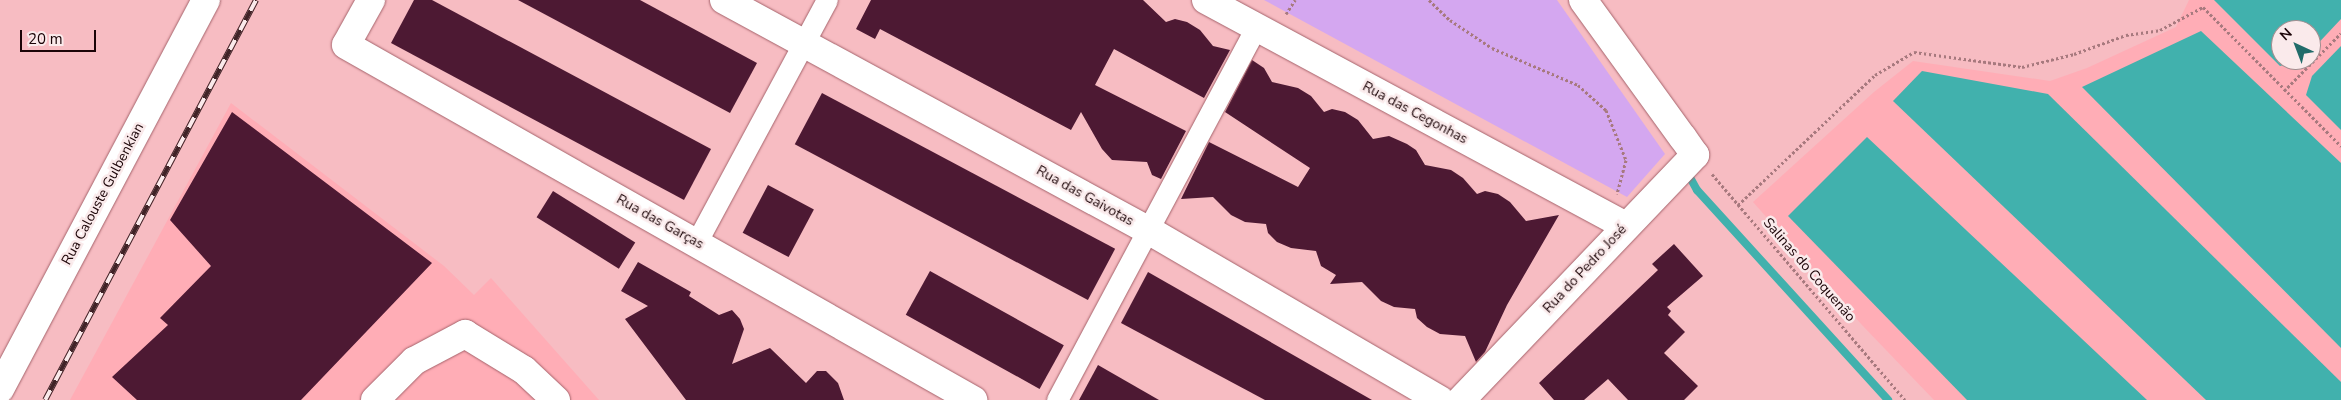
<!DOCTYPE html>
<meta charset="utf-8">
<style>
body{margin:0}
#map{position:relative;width:2341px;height:400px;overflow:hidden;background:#f7bcc2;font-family:"Nunito Sans",sans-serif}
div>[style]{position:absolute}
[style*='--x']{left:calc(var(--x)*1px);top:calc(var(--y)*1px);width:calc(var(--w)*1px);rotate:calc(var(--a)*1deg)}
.built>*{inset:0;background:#ffadb6}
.green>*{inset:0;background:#d4a7f0}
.water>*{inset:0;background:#41b1ad}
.stream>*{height:8px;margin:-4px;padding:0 4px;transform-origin:4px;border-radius:4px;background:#41b1ad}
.building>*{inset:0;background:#4d1933;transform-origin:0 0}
.path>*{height:3px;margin-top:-1.5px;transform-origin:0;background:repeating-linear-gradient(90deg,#a7797e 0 2.5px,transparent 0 5px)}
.roads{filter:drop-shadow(0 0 1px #a5636b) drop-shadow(0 0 1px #a5636b)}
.pedestrian>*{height:21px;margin:-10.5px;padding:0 10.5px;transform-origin:10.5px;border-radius:10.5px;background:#fff}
.minor>*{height:28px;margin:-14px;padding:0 14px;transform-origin:14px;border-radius:14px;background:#fff}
.tertiary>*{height:28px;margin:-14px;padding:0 14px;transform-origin:14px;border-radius:14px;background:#fff}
.rail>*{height:5.5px;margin-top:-2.75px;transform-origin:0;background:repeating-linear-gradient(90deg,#faeaeb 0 11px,#402327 0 22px);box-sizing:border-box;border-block:1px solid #402327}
span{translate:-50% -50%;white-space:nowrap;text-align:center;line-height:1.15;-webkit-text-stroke:5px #faeaeb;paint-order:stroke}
.street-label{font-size:14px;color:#1b0407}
.north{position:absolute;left:2271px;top:20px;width:50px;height:50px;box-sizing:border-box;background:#faeaeb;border:1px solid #a18e90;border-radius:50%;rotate:317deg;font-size:14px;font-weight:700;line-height:20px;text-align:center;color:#1b0407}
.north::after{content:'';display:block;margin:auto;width:18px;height:22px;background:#216c6a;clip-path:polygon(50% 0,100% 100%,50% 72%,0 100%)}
.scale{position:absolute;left:20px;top:30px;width:76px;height:22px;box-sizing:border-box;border:2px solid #1b0407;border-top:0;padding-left:6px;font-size:15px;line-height:18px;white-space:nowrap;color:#1b0407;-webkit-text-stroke:4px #faeaeb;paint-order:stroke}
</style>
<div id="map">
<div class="built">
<div style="clip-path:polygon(evenodd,2189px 0,2341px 0,2341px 400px,1934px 400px,1862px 325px,1753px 202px,1874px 92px,1913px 61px,2050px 81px,2087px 68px,2176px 27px,2189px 0,2281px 30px,2311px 30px,2311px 60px,2281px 60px,2281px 30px)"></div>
<div style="clip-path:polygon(231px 103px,444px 266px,474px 295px,491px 278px,599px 400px,70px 400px)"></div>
</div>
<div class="green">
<div style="clip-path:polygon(1264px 0,1557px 0,1665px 154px,1627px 197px)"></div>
</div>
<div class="water">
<div style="clip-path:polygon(2214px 0,2341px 0,2341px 19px,2311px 51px,2311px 30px,2281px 30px,2281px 60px,2299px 60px,2280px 66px)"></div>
<div style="clip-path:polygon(2201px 31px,2341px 163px,2341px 348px,2082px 87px)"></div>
<div style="clip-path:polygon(2341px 46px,2341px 130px,2306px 95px,2312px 76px)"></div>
<div style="clip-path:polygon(1922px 71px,2048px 94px,2341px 382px,2341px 400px,2206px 400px,1893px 101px)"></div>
<div style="clip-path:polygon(1867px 137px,2147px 400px,1967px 400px,1788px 216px)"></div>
</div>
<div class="stream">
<div style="--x:1687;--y:172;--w:21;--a:61"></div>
<div style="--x:1697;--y:190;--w:284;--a:47.7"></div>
</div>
<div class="building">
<div style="clip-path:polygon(414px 0,432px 0,711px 149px,684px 200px,391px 43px)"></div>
<div style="clip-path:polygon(518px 0,640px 0,757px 63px,730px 113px)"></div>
<div style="clip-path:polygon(871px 0,1143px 0,1166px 22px,1175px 19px,1187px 22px,1200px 30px,1213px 46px,1230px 50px,1204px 98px,1114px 49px,1095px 85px,1186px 131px,1161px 179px,1152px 175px,1147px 162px,1112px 160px,1102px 149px,1081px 112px,1071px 130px,880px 29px,875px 39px,856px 29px)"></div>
<div style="clip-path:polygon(1252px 60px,1264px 68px,1272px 82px,1298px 88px,1311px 96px,1324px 112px,1332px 109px,1345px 112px,1358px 120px,1373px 139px,1389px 136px,1407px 144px,1416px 150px,1425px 165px,1451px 170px,1463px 178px,1477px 194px,1485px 191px,1498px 194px,1510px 202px,1526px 221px,1559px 215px,1507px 305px,1485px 352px,1476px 362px,1465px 336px,1440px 334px,1427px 327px,1417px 318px,1415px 309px,1394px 307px,1381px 301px,1362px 282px,1330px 284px,1336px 275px,1321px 266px,1316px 251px,1291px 248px,1277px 242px,1268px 233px,1266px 224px,1245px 222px,1231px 215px,1213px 197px,1181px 199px,1209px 142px,1298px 187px,1310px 168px,1225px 112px)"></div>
<div style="left:822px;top:93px;width:332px;height:58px;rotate:28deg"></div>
<div style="clip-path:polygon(232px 112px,432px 263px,301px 400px,137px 400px,112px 377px,168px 325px,160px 318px,211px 266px,170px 220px)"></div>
<div style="left:768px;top:185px;width:52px;height:54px;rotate:28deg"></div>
<div style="left:553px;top:191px;width:97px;height:31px;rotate:32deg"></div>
<div style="clip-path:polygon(1674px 244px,1703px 276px,1667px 307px,1671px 311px,1668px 315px,1685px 332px,1664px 353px,1698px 386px,1684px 400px,1628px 400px,1608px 379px,1584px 400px,1554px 400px,1539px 383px,1658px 270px,1652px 264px)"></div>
<div style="clip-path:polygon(638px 262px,691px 292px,689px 296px,719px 315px,732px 310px,740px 319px,744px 329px,732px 364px,770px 348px,806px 383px,817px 371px,826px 371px,838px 383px,844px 400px,686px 400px,625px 319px,648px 306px,621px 291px)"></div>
<div style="left:930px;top:271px;width:153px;height:50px;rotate:29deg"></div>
<div style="clip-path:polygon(1148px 272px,1372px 400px,1265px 400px,1121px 323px)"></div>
<div style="clip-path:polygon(1098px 365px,1159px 400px,1079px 400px)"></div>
</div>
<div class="path">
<div style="--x:1429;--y:0;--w:29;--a:44"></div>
<div style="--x:1450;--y:20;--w:50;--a:33.7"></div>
<div style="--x:1492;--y:48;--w:94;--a:23.3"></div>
<div style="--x:1578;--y:85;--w:38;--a:42"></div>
<div style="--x:1606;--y:110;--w:54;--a:68.2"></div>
<div style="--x:1626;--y:160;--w:35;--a:105"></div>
<div style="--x:1286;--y:14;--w:17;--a:-57"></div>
<div style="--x:2284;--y:91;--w:81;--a:-45.5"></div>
<div style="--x:1712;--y:174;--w:297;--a:49.5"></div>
<div style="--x:1738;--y:205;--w:189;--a:-43.5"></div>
<div style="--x:1875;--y:75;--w:45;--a:-30.5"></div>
<div style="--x:1914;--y:52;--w:109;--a:7.9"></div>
<div style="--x:2022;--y:67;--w:54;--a:-14"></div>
<div style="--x:2074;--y:54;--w:55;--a:-20.1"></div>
<div style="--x:2126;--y:35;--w:34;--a:-8"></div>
<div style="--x:2160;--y:30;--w:49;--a:-28.1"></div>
<div style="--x:2203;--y:7;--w:196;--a:45.2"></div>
</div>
<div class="roads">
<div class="pedestrian">
<div style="--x:696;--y:243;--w:276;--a:-61.7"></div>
<div style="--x:1057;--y:400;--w:423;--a:-61.9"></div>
</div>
<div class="minor">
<div style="--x:371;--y:0;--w:51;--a:119.1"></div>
<div style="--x:346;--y:45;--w:721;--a:29.52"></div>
<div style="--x:724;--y:0;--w:482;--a:28.5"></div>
<div style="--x:1148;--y:230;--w:338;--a:30.2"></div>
<div style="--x:1206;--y:0;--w:476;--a:28.3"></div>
<div style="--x:1583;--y:0;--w:170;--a:54.1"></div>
<div style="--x:375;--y:400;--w:55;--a:-45"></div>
<div style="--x:414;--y:361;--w:58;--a:-27.9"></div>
<div style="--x:465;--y:334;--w:69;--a:31.4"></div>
<div style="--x:524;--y:370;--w:44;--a:43.2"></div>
</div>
<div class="tertiary">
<div style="--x:0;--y:389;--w:440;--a:-62.1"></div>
<div style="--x:1461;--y:400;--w:339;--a:-46.3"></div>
<div style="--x:1695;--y:155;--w:21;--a:-125"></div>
</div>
</div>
<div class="rail">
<div style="--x:45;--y:400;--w:452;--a:-62.2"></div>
</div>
<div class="street-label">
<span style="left:1415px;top:113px;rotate:28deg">Rua das Cegonhas</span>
<span style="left:103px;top:194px;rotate:-62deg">Rua Calouste Gulbenkian</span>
<span style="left:1085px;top:196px;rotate:29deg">Rua das Gaivotas</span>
<span style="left:660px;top:222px;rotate:29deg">Rua das Garças</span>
<span style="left:1585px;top:269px;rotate:-47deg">Rua do Pedro José</span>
<span style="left:1809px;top:270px;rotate:49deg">Salinas do Coquenão</span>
</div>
<div class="north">N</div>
<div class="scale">20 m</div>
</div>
